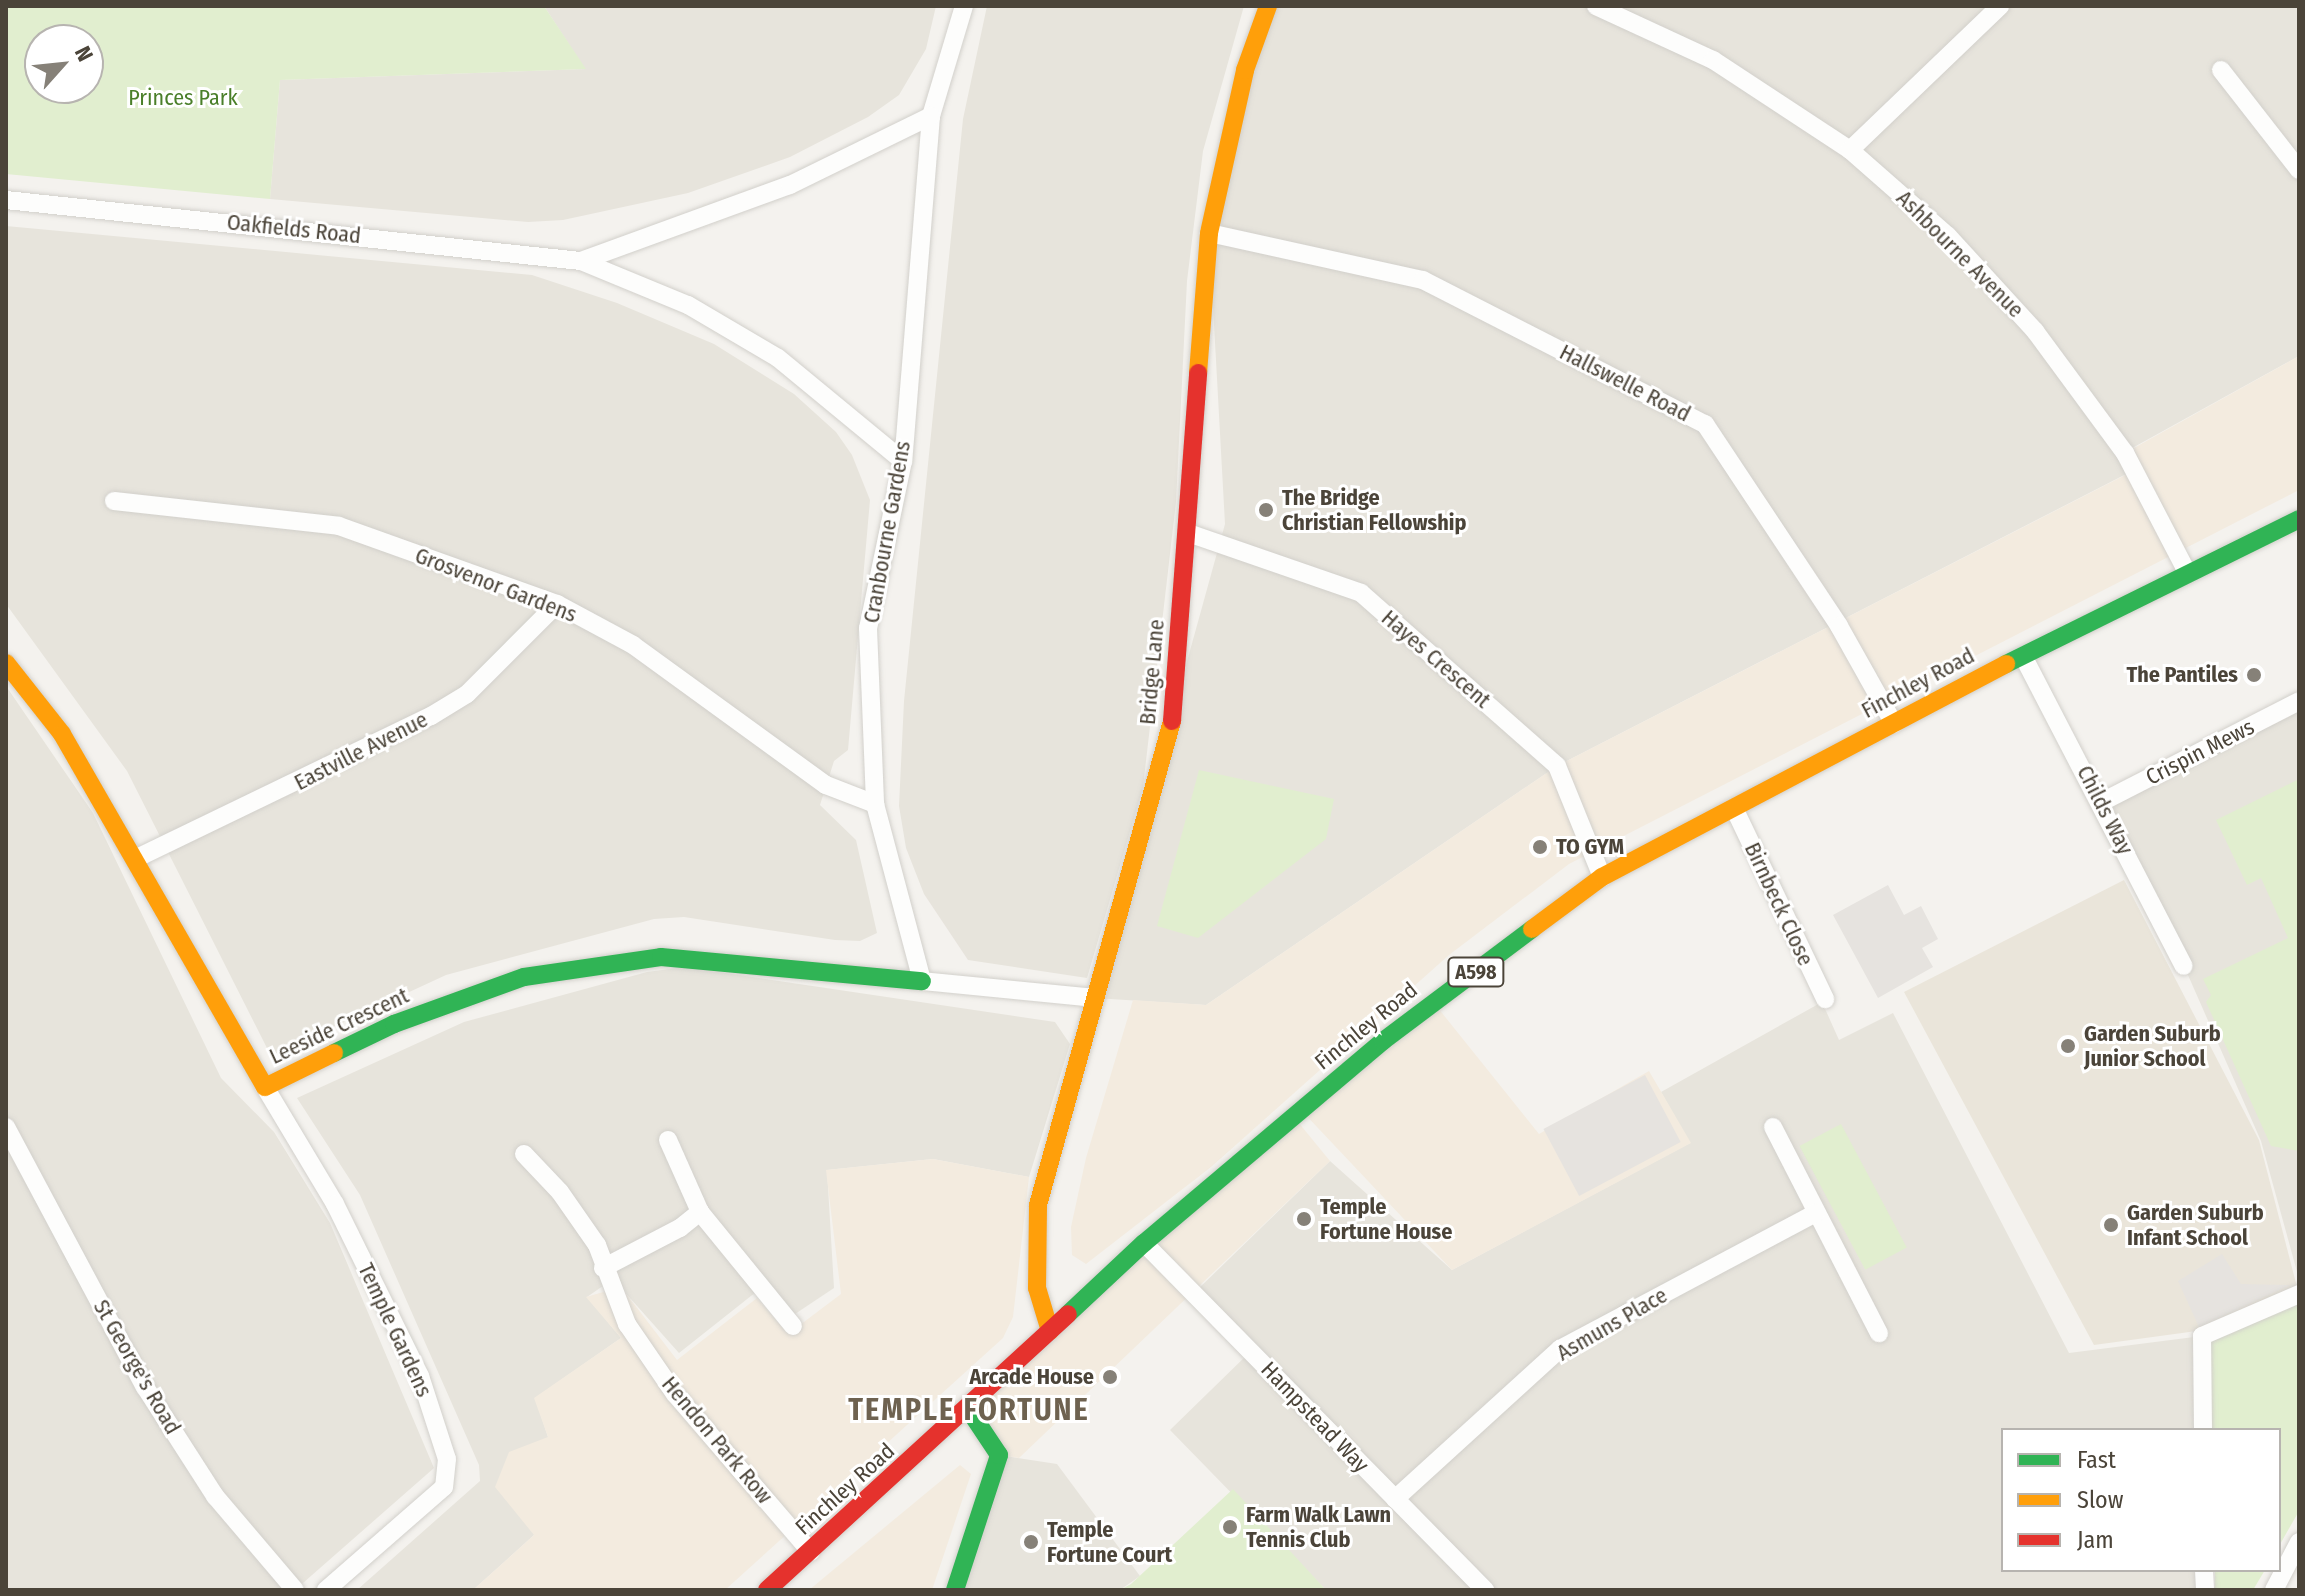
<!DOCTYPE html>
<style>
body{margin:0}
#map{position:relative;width:2305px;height:1596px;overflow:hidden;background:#f4f2ee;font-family:"Fira Sans Condensed",sans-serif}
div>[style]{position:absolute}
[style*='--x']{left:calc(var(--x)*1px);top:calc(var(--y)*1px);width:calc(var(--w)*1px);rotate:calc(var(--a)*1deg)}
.residential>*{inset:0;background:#e7e4dc}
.commercial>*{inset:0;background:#f3ebdf}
.education>*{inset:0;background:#eae5da}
.green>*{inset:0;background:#e1eecf;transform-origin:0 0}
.parking>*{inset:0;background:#e6e3df;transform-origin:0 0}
.roads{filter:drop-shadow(0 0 2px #d2d0cb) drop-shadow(0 0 2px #d2d0cb)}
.street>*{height:18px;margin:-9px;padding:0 9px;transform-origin:9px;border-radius:9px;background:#fdfdfc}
.fast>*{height:18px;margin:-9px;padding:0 9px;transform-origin:9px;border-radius:9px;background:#30b455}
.slow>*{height:18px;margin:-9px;padding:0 9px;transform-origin:9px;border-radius:9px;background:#ff9f0a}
.jam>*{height:18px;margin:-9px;padding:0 9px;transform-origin:9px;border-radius:9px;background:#e5322d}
.dots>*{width:22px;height:22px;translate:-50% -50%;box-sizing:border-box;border:4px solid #fff;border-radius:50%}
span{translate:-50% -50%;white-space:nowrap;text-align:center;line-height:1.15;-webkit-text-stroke:6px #fff;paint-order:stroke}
.shield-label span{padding:2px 6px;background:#fff;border:2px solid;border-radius:6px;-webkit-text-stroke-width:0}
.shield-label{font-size:20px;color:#4b4439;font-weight:700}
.park-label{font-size:22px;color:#4a7f2a}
.street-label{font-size:22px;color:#4b4439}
.poi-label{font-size:22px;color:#4b4439;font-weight:700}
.left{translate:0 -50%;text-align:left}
.right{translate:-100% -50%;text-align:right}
.district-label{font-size:30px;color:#6e6250;font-weight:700;letter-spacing:2px}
.frame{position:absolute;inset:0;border:8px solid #4b4439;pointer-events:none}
.legend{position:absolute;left:2001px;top:1428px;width:280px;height:144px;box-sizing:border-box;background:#fff;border:2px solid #b7b4b0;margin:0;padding:10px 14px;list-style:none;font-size:24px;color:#4b4439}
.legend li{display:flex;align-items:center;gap:16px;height:40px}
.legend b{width:40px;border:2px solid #b7b4b0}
.north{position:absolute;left:24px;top:24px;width:80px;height:80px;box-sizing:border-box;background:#fff;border:2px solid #b7b4b0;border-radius:50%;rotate:63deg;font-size:22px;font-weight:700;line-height:32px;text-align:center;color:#4b4439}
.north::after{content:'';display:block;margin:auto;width:28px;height:36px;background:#868178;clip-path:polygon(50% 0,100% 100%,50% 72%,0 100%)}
</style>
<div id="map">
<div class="residential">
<div style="clip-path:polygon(544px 6px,936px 6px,926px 49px,899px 95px,868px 117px,790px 157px,688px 193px,563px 220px,528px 222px,270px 199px,280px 80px,585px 69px)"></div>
<div style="clip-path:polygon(987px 6px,1244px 6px,1203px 151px,1187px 281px,1176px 502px,1143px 787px,1087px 978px,968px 960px,924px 894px,906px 848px,899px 806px,904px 701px,963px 119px)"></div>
<div style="clip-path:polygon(1268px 6px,2299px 6px,2299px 356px,2125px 452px,2134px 470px,1557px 766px,1206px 1005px,1094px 998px,1225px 524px,1209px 233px)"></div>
<div style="clip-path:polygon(6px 226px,532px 275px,617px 303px,714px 344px,794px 394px,836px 432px,852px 455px,870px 500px,848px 750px,834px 761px,820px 805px,856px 840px,877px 933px,860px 941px,835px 940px,684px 917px,654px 919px,446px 975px,271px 1056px,127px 771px,6px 604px)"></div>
<div style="clip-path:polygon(6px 686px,93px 813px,221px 1078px,274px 1132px,330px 1223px,434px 1468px,295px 1590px,6px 1590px)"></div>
<div style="clip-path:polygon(2299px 701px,2299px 1279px,2261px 1141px,2184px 966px,2102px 802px)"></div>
<div style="clip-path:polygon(685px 967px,1055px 1022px,1070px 1044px,1029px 1177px,933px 1159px,827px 1170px,834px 1288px,783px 1322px,756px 1292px,679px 1353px,613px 1279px,587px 1297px,621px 1338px,535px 1398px,548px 1437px,534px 1535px,473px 1590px,357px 1590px,480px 1481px,479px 1465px,360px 1195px,297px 1098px,464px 1022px,647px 972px)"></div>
<div style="clip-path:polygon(1822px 1002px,1839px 1040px,1893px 1013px,2069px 1353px,2202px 1336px,2203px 1430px,2003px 1430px,2003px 1570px,2204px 1570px,2205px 1590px,1326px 1590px,1170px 1430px,1251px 1351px,1194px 1293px,1330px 1161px,1452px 1270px,1690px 1143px,1661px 1092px)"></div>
<div style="clip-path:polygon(999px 1455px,1057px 1464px,1140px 1576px,1120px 1590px,955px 1590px)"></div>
</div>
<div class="commercial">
<div style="clip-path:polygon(2299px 356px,2299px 490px,1569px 864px,1449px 955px,1211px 1167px,1086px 1264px,1072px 1255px,1071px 1227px,1086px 1158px,1133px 1000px,1206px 1005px,1557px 766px,2133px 471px,2125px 453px)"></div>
<div style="clip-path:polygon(1434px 1003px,1539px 1134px,1649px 1071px,1691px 1143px,1452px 1270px,1301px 1110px)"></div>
<div style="clip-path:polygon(1294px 1117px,1330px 1161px,1019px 1458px,999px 1455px,969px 1410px)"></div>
<div style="clip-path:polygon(933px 1159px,1029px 1177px,1013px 1317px,1003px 1338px,725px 1590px,473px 1590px,534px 1535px,495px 1487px,509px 1452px,548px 1437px,534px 1398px,621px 1338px,586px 1297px,621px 1287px,677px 1360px,757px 1298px,788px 1334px,841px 1294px,826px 1170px)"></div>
<div style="clip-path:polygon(960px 1465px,971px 1474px,932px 1590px,809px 1590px)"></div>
</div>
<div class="education">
<div style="clip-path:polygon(2124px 880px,2259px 1140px,2297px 1287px,2204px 1330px,2094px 1345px,1904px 992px)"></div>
</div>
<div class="green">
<div style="clip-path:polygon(evenodd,6px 6px,544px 6px,586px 69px,280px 80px,270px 199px,6px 174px,6px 6px,40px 40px,88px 40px,88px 88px,40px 88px,40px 40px)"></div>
<div style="clip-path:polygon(1199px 770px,1334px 799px,1326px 839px,1198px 938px,1157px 926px)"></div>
<div style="clip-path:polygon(2299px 779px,2299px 1151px,2271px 1146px,2206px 1002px,2211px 995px,2203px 979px,2288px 938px,2261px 878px,2247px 885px,2216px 820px)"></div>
<div style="left:1841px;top:1124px;width:140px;height:47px;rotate:62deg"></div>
<div style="clip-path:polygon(2299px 1302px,2299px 1511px,2279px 1546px,2279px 1430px,2210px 1430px,2207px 1339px)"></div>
<div style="clip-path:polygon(1233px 1489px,1326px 1590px,1120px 1590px,1131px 1584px)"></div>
<div style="clip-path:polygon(2215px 1570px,2265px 1570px,2253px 1590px,2215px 1590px)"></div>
</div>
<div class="parking">
<div style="clip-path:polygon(1888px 885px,1904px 915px,1921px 906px,1938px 939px,1922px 948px,1933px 967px,1878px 998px,1833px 915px)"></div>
<div style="left:1645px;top:1075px;width:76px;height:115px;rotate:62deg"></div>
<div style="clip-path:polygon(2222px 1254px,2241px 1284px,2290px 1285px,2199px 1327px,2178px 1281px)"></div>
</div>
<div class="roads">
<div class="street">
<div style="--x:964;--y:6;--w:115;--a:106.7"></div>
<div style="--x:931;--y:116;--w:346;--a:94.6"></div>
<div style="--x:903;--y:461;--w:171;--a:101.8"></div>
<div style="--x:868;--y:628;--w:176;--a:87.7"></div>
<div style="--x:875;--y:804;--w:183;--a:75.1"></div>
<div style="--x:922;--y:981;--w:173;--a:5.6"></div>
<div style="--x:1596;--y:6;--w:129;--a:24.8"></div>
<div style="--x:1713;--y:60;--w:164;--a:33.3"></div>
<div style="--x:1850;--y:150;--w:130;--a:41.3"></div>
<div style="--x:1948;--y:236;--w:129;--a:47.5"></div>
<div style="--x:2035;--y:331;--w:152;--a:53.6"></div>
<div style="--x:2125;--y:453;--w:136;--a:62.5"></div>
<div style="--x:2221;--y:70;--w:127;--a:52"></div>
<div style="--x:1850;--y:150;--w:208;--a:-43.8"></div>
<div style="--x:6;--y:200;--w:578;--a:6.06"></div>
<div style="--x:581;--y:261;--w:116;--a:22.4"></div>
<div style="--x:688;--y:305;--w:104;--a:30.5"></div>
<div style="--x:778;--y:358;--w:162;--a:39.5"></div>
<div style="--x:1209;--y:233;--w:219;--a:12.4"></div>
<div style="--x:1423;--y:280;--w:317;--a:27.1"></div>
<div style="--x:1705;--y:424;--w:242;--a:56.4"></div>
<div style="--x:1839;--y:626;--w:112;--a:60.7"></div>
<div style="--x:581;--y:261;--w:222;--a:-20"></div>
<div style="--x:790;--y:185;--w:157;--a:-26.1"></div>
<div style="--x:114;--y:501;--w:226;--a:6.3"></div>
<div style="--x:339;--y:526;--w:232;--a:19.7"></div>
<div style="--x:557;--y:604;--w:86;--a:28.3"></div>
<div style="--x:633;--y:645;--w:238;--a:36"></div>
<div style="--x:826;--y:785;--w:53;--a:21.2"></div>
<div style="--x:1188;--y:533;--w:183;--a:19.1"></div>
<div style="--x:1361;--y:593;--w:261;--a:41.4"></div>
<div style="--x:1557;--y:766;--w:120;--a:67.9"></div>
<div style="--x:2023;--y:656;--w:349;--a:62.6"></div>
<div style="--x:2102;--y:802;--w:221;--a:-27.1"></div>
<div style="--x:1734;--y:808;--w:212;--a:64.5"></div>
<div style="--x:137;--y:858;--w:326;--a:-25.8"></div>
<div style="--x:431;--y:716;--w:42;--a:-31.4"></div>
<div style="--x:467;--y:694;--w:127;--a:-45"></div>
<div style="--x:265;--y:1087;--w:136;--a:59.1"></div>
<div style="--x:335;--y:1204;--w:192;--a:63.7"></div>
<div style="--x:420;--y:1376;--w:87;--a:72"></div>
<div style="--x:447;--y:1459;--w:28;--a:96"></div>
<div style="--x:444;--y:1487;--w:157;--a:138.9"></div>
<div style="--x:6;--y:1127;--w:295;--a:61.9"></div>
<div style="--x:145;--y:1387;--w:130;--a:57.3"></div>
<div style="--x:215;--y:1496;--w:123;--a:49.6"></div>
<div style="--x:1773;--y:1127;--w:232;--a:62.8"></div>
<div style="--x:668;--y:1140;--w:79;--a:66"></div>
<div style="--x:700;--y:1212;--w:147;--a:50.8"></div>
<div style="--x:524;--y:1154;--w:52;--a:46.5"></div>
<div style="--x:560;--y:1192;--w:65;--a:55.1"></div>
<div style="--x:597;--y:1245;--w:85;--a:69.2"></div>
<div style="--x:627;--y:1324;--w:85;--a:55.6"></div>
<div style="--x:675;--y:1394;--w:208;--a:49.3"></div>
<div style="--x:1144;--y:1243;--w:487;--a:45.5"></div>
<div style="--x:603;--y:1268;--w:87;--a:-27.5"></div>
<div style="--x:680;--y:1228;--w:26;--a:-39"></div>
<div style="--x:2203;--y:1430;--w:94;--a:-90.6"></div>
<div style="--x:2202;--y:1336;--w:106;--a:-23.4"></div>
<div style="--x:1395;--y:1499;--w:223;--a:-42.3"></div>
<div style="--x:1560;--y:1349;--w:290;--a:-28"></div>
<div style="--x:2204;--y:1570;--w:20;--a:87"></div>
<div style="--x:2274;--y:1590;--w:54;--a:-62.5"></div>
</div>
<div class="fast">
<div style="--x:2006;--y:664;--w:327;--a:-26.3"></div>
<div style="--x:334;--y:1053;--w:67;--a:-25.8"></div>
<div style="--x:394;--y:1024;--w:138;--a:-19.9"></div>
<div style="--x:524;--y:977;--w:138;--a:-8.3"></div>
<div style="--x:661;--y:957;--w:262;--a:5.3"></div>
<div style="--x:1068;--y:1314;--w:104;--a:-43.1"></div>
<div style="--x:1144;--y:1243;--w:313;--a:-40.2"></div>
<div style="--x:1383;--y:1041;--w:186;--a:-36.9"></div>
<div style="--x:955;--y:1590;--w:142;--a:-71.9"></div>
<div style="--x:999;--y:1455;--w:54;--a:-123.7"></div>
</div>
<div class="slow">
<div style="--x:1198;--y:373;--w:140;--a:-85.5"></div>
<div style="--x:1209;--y:233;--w:167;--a:-77.5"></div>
<div style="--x:1245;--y:70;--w:68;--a:-70.2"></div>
<div style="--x:6;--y:663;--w:90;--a:51.7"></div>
<div style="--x:62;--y:734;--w:407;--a:60.1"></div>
<div style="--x:265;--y:1087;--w:77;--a:-26.2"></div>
<div style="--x:1532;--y:929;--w:87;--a:-36.6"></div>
<div style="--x:1602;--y:877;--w:457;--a:-27.8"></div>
<div style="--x:1050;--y:1331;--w:45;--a:-106.8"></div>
<div style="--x:1037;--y:1288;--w:83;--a:-89.3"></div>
<div style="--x:1038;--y:1205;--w:502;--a:-74.52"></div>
</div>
<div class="jam">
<div style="--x:1172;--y:721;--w:349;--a:-85.7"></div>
<div style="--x:767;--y:1590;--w:408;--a:-42.5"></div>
</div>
</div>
<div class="dots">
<div style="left:1266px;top:510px;background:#868178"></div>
<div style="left:2254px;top:675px;background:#868178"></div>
<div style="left:1540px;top:847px;background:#868178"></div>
<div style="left:2068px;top:1046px;background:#868178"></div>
<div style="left:1304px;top:1219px;background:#868178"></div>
<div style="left:2111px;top:1225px;background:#868178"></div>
<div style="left:1110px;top:1377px;background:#868178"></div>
<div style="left:1230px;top:1527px;background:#868178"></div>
<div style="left:1031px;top:1542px;background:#868178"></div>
</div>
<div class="shield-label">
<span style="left:1476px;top:972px">A598</span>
</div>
<div class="park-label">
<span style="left:183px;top:98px">Princes Park</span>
</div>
<div class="street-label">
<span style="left:294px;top:229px;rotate:6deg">Oakfields Road</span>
<span style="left:1960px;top:254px;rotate:45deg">Ashbourne Avenue</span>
<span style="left:1625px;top:383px;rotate:27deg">Hallswelle Road</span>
<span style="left:887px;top:532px;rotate:-80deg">Cranbourne Gardens</span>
<span style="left:496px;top:585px;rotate:21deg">Grosvenor Gardens</span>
<span style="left:1436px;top:659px;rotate:41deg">Hayes Crescent</span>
<span style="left:1152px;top:672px;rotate:-85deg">Bridge Lane</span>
<span style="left:1918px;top:683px;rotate:-28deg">Finchley Road</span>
<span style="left:361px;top:751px;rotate:-27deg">Eastville Avenue</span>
<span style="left:2200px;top:752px;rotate:-27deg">Crispin Mews</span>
<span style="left:2105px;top:810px;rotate:63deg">Childs Way</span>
<span style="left:1779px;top:904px;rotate:65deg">Birnbeck Close</span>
<span style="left:339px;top:1026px;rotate:-25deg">Leeside Crescent</span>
<span style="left:1366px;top:1026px;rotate:-39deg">Finchley Road</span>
<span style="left:1612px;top:1324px;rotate:-30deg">Asmuns Place</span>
<span style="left:395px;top:1330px;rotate:65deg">Temple Gardens</span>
<span style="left:137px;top:1367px;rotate:60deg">St George's Road</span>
<span style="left:1315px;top:1417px;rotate:46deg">Hampstead Way</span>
<span style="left:717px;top:1440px;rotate:50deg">Hendon Park Row</span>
<span style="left:845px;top:1489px;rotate:-42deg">Finchley Road</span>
</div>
<div class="poi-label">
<span class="left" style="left:1282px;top:510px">The Bridge<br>Christian Fellowship</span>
<span class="right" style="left:2238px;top:675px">The Pantiles</span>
<span class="left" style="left:1556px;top:847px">TO GYM</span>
<span class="left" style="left:2084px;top:1046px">Garden Suburb<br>Junior School</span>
<span class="left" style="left:1320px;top:1219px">Temple<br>Fortune House</span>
<span class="left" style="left:2127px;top:1225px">Garden Suburb<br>Infant School</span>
<span class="right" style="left:1094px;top:1377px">Arcade House</span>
<span class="left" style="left:1246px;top:1527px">Farm Walk Lawn<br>Tennis Club</span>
<span class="left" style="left:1047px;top:1542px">Temple<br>Fortune Court</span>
</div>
<div class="district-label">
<span style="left:969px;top:1410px">TEMPLE FORTUNE</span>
</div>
<div class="frame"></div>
<ul class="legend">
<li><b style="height:10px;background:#30b455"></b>Fast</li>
<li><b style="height:10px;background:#ff9f0a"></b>Slow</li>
<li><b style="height:10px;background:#e5322d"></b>Jam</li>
</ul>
<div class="north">N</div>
</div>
